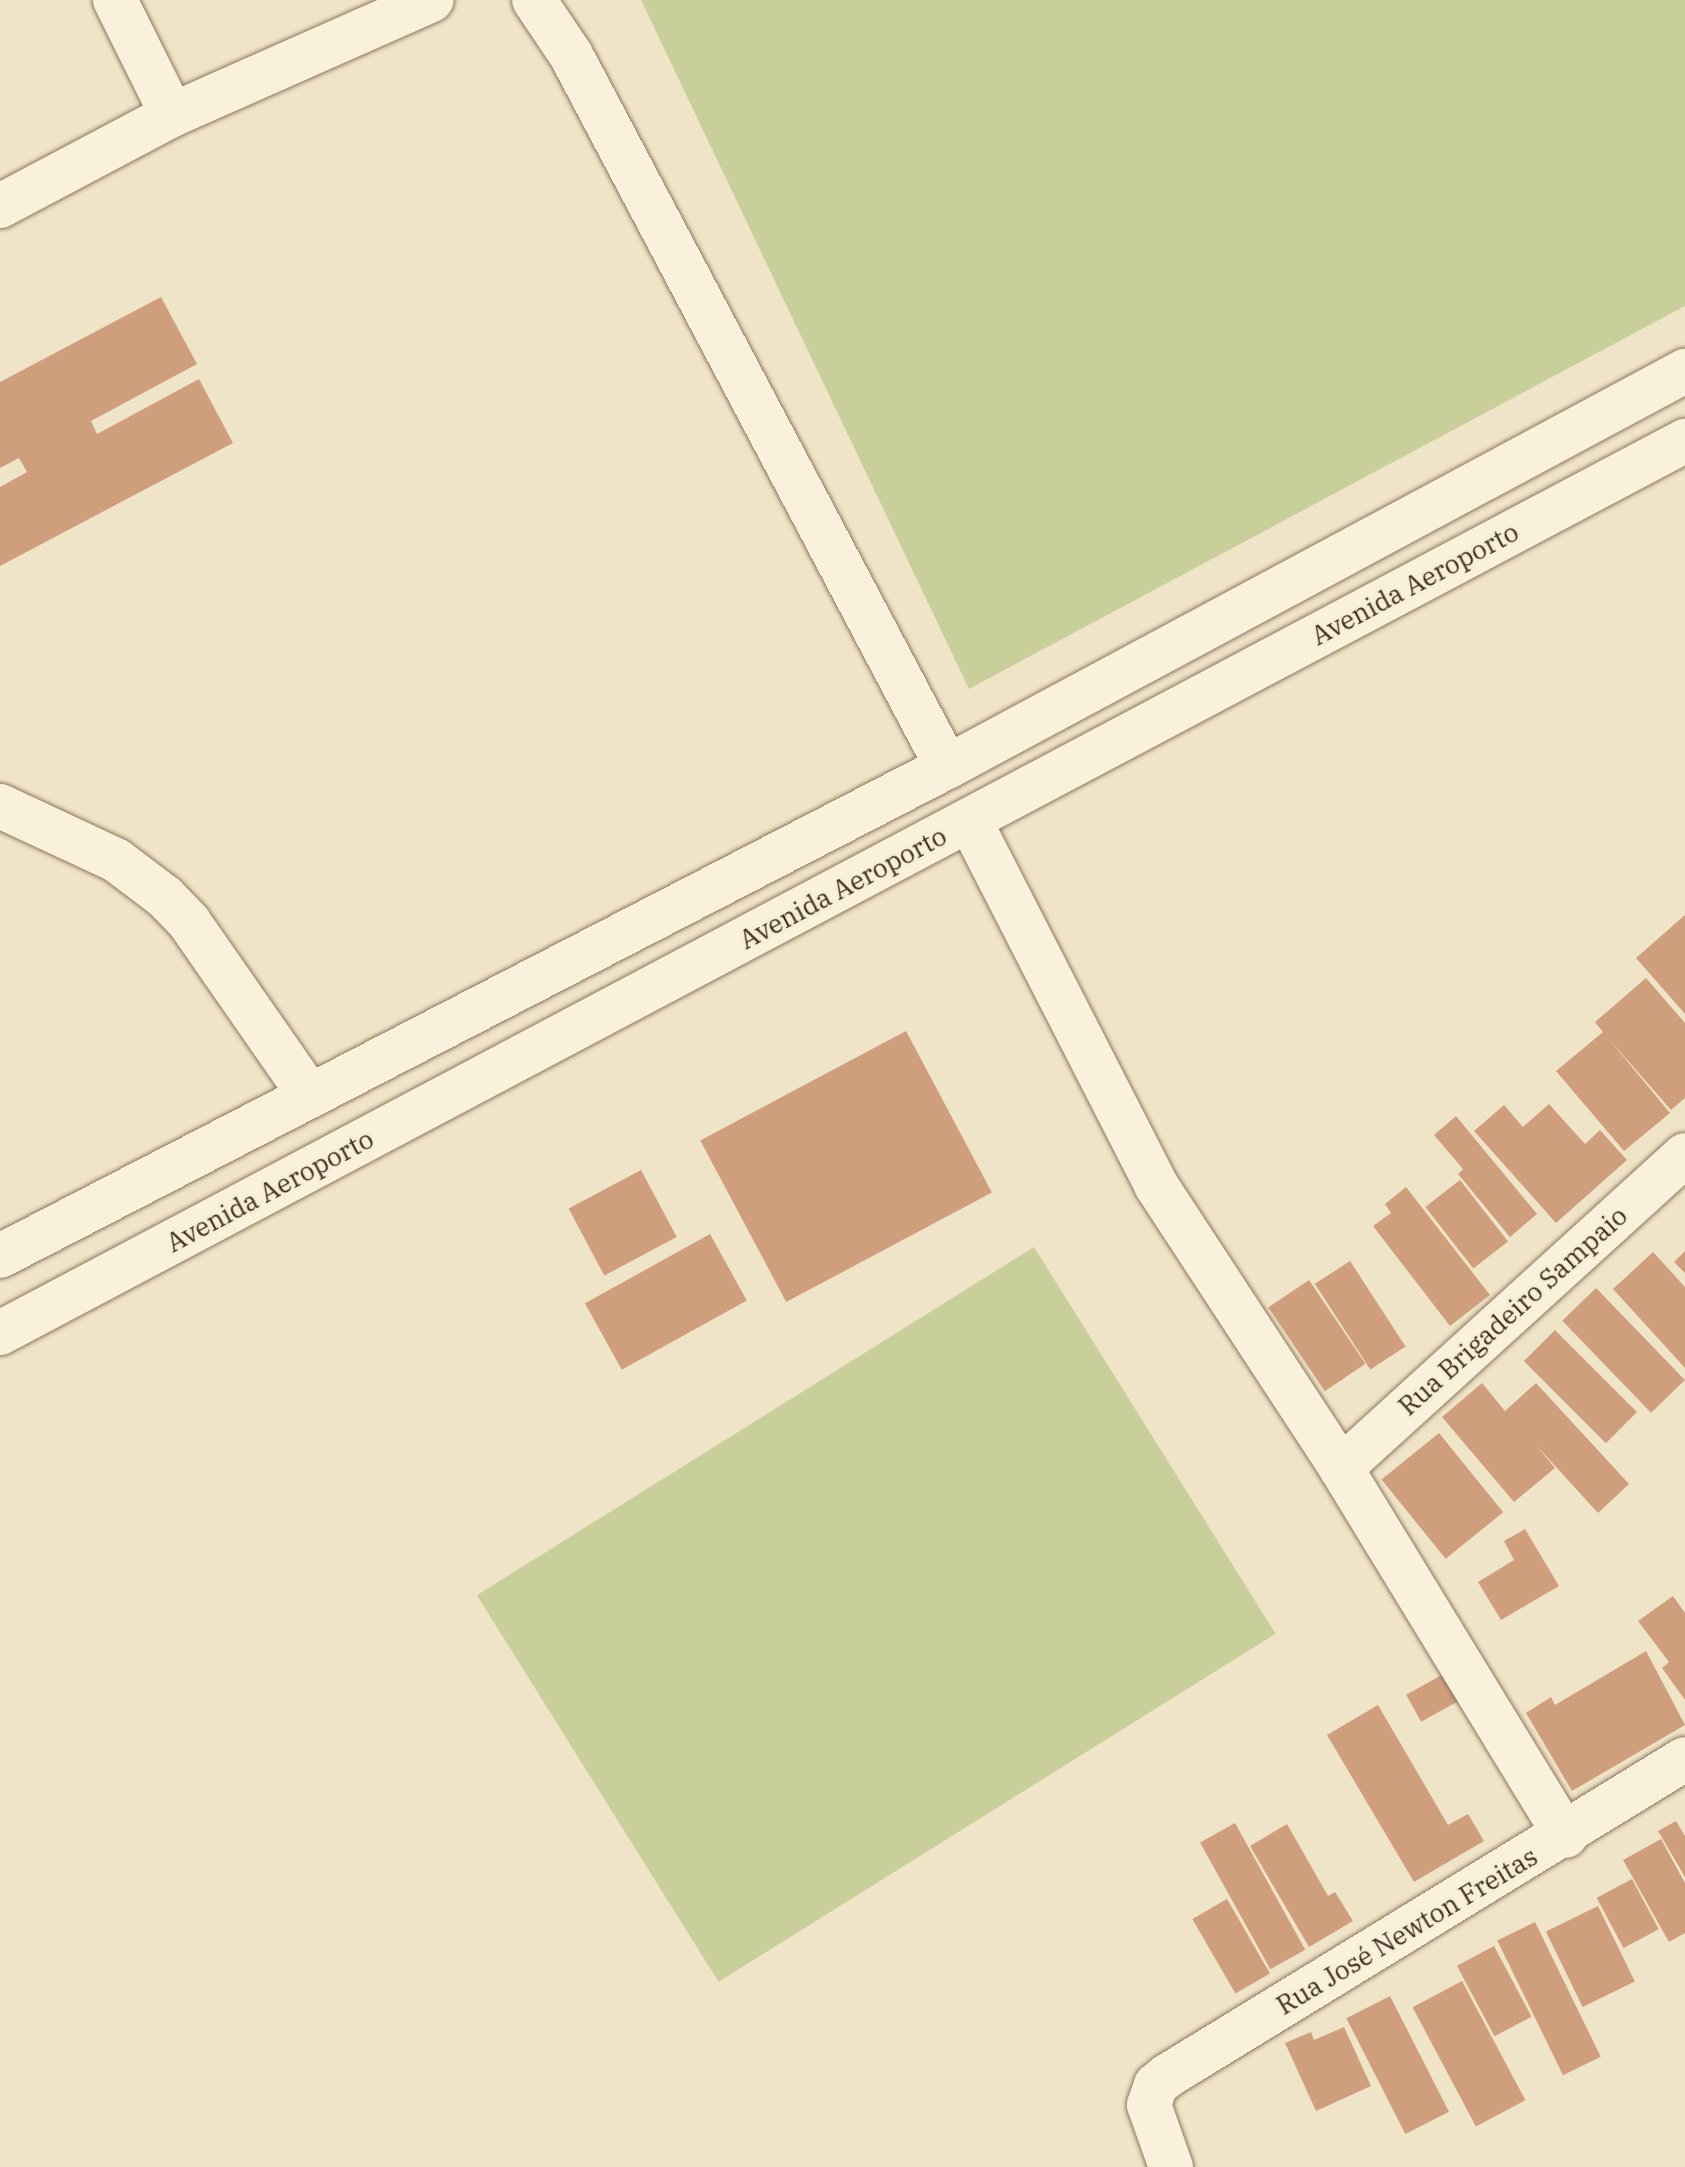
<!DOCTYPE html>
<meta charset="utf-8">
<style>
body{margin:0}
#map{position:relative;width:1685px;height:2167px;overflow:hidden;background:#f0e4c8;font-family:"IBM Plex Serif",serif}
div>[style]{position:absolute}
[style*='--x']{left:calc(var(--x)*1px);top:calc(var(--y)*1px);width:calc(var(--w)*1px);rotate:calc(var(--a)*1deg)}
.green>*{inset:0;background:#c9cf9b;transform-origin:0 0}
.building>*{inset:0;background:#cf9f7d;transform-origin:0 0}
.roads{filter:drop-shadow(0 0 2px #8d765c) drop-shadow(0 0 2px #8d765c)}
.minor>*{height:44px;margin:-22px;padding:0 22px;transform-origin:22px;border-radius:22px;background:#faf1dc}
span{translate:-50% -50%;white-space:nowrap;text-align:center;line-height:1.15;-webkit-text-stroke:6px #f7eed8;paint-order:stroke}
.street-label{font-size:26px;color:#3d2e20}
</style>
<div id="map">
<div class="green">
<div style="clip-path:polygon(641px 0,1685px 0,1685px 306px,969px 689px)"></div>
<div style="left:1034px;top:1247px;width:456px;height:657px;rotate:58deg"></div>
</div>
<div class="building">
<div style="clip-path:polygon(161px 297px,197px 364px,91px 421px,97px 434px,199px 379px,233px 443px,0 566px,0 487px,27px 472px,19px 458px,0 468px,0 382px)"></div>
<div style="clip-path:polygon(1685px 915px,1685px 1014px,1636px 958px)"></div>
<div style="clip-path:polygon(1646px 978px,1685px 1023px,1685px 1098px,1671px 1110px,1608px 1038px,1670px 1113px,1624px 1151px,1556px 1071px,1603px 1032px,1595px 1022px)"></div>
<div style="left:906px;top:1031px;width:183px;height:233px;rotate:62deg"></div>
<div style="clip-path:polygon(1549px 1104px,1585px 1144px,1600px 1130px,1627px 1160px,1556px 1223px,1474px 1131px,1504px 1105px,1523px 1127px)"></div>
<div style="clip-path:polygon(1456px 1116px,1537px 1214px,1510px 1237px,1458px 1174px,1463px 1169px,1434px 1135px)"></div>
<div style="left:641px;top:1170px;width:76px;height:82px;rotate:62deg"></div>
<div style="left:1460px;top:1180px;width:78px;height:44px;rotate:52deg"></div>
<div style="clip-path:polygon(1406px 1187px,1490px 1295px,1450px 1326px,1373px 1226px,1391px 1213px,1385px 1204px)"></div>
<div style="left:710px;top:1234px;width:76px;height:143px;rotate:61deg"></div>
<div style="clip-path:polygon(1685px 1251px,1685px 1273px,1674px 1262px)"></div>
<div style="clip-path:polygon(1653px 1252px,1685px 1287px,1685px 1368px,1613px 1289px)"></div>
<div style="left:1350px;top:1261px;width:102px;height:42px;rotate:57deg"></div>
<div style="left:1309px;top:1280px;width:101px;height:49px;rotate:56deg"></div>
<div style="left:1596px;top:1288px;width:128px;height:47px;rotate:46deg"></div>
<div style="left:1555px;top:1330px;width:116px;height:44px;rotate:45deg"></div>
<div style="clip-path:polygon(1482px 1383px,1505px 1411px,1536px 1383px,1629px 1484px,1598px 1513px,1535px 1444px,1555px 1468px,1514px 1502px,1442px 1417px)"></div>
<div style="left:1439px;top:1433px;width:102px;height:74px;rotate:51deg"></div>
<div style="clip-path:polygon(1525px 1529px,1559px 1586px,1501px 1620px,1478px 1582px,1514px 1560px,1504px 1541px)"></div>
<div style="clip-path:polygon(1673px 1596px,1685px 1613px,1685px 1700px,1662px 1668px,1669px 1662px,1638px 1621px)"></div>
<div style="clip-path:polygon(1646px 1651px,1685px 1725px,1572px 1791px,1526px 1713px,1551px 1697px,1555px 1705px)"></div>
<div style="left:1449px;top:1671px;width:31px;height:49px;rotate:61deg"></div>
<div style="clip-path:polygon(1378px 1705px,1448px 1825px,1468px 1814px,1484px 1841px,1414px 1882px,1327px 1735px)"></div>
<div style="clip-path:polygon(1676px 1821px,1685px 1836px,1685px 1877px,1658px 1831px)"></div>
<div style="left:1235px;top:1823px;width:145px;height:40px;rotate:61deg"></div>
<div style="clip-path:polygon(1287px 1824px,1328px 1896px,1335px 1892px,1353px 1921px,1309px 1947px,1250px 1846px)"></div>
<div style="clip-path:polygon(1661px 1839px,1685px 1883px,1685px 1933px,1669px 1942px,1623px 1860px)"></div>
<div style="left:1632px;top:1879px;width:57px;height:40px;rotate:62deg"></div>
<div style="left:1227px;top:1899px;width:86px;height:40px;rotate:60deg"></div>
<div style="left:1598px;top:1906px;width:84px;height:58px;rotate:64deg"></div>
<div style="left:1535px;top:1922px;width:150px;height:42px;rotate:64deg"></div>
<div style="left:1494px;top:1946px;width:80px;height:42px;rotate:62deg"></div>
<div style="left:1462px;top:1981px;width:135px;height:56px;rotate:62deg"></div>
<div style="left:1390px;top:1996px;width:130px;height:49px;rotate:63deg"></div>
<div style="clip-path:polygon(1344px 2027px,1371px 2086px,1316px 2111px,1285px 2043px,1311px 2032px,1314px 2040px)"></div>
</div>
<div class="roads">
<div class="minor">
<div style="--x:115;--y:0;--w:128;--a:63.6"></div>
<div style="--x:534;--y:0;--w:66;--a:56.1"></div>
<div style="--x:571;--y:55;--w:805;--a:62.16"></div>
<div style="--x:0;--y:206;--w:195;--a:-27.9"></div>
<div style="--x:172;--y:115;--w:284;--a:-23.9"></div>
<div style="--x:0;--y:806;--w:128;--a:25"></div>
<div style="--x:116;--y:860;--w:61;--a:37.1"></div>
<div style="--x:165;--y:897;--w:35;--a:46"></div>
<div style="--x:189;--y:922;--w:212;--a:55.2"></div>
<div style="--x:970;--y:821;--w:409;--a:62.9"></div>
<div style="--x:1156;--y:1185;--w:338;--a:56.8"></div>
<div style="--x:1341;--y:1468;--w:431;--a:58.6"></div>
<div style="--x:0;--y:1256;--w:1066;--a:-27.31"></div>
<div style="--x:947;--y:767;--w:838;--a:-28.22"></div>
<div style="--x:0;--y:1333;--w:1907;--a:-27.9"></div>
<div style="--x:1341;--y:1468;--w:465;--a:-42.3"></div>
<div style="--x:1171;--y:2167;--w:66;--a:-109.5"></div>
<div style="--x:1149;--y:2105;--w:21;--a:-71"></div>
<div style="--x:1156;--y:2085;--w:14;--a:-39"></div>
<div style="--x:1167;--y:2076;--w:607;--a:-31.47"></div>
</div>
</div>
<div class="street-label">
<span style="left:1415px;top:584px;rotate:-28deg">Avenida Aeroporto</span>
<span style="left:843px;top:888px;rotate:-28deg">Avenida Aeroporto</span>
<span style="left:270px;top:1191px;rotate:-28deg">Avenida Aeroporto</span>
<span style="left:1513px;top:1311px;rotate:-42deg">Rua Brigadeiro Sampaio</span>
<span style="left:1407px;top:1931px;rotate:-31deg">Rua José Newton Freitas</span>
</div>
</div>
